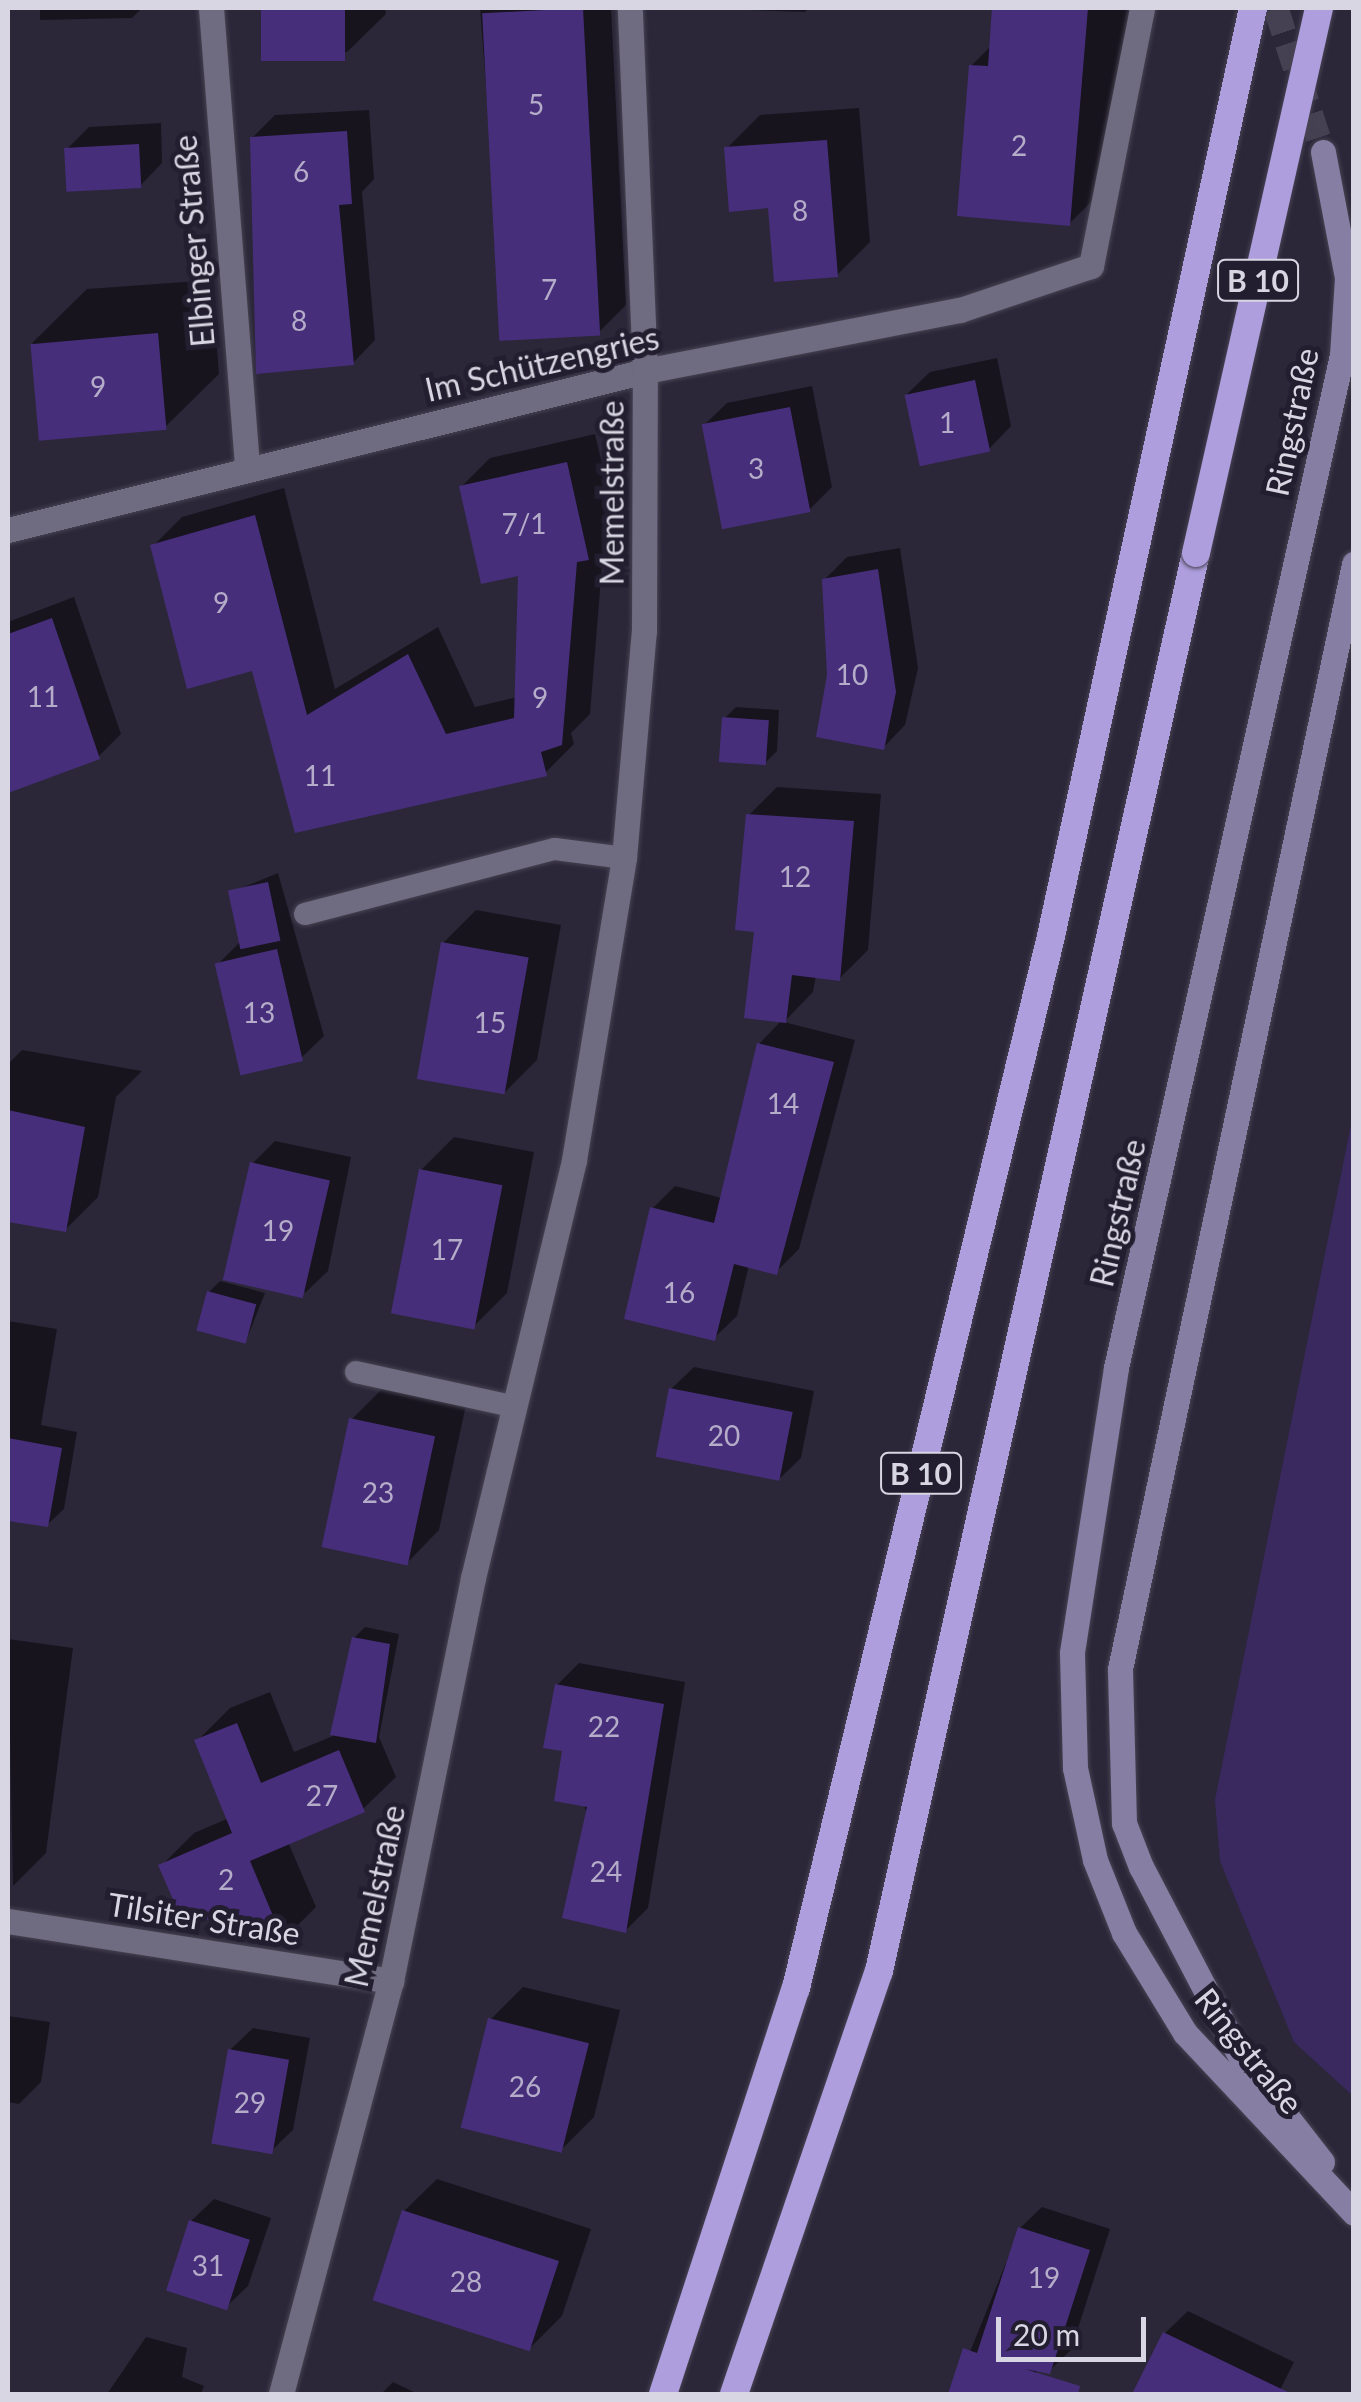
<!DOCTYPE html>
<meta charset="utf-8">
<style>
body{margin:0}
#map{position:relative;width:1361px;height:2402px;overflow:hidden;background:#2b2739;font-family:Lato,sans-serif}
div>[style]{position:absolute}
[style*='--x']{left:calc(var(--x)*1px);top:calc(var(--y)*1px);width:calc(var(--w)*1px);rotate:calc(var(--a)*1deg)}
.green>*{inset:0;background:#39295f}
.shadow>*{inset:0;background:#0007}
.building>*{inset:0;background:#472e7b;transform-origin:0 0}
.secondary-tunnel>*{height:25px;margin-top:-12.5px;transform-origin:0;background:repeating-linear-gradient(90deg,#454152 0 25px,transparent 0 37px)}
.roads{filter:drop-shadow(0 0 2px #474352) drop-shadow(0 0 2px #474352)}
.service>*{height:22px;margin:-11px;padding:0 11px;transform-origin:11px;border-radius:11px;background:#6f6b80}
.minor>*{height:25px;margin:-12.5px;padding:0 12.5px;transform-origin:12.5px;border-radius:12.5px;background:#6f6b80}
.secondary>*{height:25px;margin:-12.5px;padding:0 12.5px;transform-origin:12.5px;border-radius:12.5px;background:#867ea3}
.trunk>*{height:28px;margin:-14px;padding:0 14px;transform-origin:14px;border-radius:14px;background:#ae9ede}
.bridges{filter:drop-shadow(0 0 2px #474352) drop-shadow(0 0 2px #474352)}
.trunk-bridge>*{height:28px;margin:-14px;padding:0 14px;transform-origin:14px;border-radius:14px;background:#ae9ede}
span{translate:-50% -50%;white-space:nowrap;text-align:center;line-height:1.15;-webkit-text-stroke:10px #221e2f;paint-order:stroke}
.number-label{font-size:28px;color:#b4acc8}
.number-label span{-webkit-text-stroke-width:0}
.shield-label span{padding:2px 8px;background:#221e2f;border:2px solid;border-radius:8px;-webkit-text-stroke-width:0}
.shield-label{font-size:30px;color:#d8d6e2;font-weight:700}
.street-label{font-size:32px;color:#d8d6e2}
.frame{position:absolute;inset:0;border:10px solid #d8d6e2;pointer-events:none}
.scale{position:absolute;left:996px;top:2317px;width:150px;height:45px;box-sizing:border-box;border:5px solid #d8d6e2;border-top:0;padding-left:12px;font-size:30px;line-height:35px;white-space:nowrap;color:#d8d6e2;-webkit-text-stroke:8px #221e2f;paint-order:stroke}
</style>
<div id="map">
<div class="green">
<div style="clip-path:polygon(1353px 1115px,1353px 2096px,1294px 2042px,1220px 1861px,1215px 1800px)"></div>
</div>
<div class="shadow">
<div style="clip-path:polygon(40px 8px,142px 8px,132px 18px,40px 20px)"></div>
<div style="clip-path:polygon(265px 8px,385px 8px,386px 14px,347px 52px,268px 59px)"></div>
<div style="clip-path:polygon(480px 8px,611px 8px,626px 305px,598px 333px,505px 337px)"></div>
<div style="clip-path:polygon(690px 8px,809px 8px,805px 12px)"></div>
<div style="clip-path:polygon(995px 8px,1130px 8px,1116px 177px,1069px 224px,971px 66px,992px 45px)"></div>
<div style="clip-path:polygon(859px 108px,870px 242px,837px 275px,727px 148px,760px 115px)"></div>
<div style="clip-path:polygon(369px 110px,374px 179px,362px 192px,375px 340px,353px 363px,252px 138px,275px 115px)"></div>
<div style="clip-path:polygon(161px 123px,162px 163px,140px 186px,66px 150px,89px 127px)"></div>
<div style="clip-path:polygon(212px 280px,219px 374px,164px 428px,32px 343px,87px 289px)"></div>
<div style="clip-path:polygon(997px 358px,1011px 426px,989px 449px,907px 394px,930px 372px)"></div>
<div style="clip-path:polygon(812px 386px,832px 487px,809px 510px,704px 425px,727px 403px)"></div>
<div style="clip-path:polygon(595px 434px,617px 528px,604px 541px,590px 714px,571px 733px,574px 744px,545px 773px,296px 830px,253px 668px,153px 546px,182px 517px,284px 488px,335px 689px,438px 627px,475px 707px,517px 697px,521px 572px,461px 487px,490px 458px)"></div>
<div style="clip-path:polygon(900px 548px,918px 668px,905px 725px,883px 748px,824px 580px,847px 557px)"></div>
<div style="clip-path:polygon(74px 597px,121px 734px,99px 756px,8px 791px,8px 622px)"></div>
<div style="clip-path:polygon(736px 707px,779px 710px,777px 751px,766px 762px,725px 718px)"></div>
<div style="clip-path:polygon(777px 787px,881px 794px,868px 950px,840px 978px,816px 975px,813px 992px,784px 1022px,855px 1040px,799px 1249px,776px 1272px,749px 1265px,737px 1316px,714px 1338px,653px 1208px,675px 1186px,722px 1198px,759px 1044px,782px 1020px,757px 930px,749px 815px)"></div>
<div style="clip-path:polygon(278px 873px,324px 1036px,301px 1058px,218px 964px,240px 942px,231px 892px)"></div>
<div style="clip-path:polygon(476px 910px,561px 925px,537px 1060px,504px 1093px,443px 943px)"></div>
<div style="clip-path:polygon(22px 1050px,142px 1071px,116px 1097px,98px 1197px,65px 1230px,8px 1220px,8px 1064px)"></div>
<div style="clip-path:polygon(454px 1137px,534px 1152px,507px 1293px,474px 1326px,421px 1170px)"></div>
<div style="clip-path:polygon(275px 1141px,351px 1157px,328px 1271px,305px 1293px,252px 1164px)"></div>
<div style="clip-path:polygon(220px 1281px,265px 1293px,246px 1341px,209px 1292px)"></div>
<div style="clip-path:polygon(8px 1321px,57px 1329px,41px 1425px,77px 1432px,64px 1509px,47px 1525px,8px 1518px)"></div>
<div style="clip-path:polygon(694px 1367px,814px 1391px,801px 1458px,778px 1480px,671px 1389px)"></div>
<div style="clip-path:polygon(384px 1387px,466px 1405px,439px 1530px,407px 1563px,351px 1420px)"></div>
<div style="clip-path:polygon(365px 1627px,399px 1634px,379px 1737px,396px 1777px,363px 1809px,288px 1842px,316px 1907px,284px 1939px,180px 1908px,161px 1866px,194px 1833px,229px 1818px,197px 1741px,230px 1708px,270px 1692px,294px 1752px,333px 1736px,354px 1638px)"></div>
<div style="clip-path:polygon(8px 1639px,73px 1648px,46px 1853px,13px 1886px)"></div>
<div style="clip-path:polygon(579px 1663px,685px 1682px,648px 1908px,626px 1930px,565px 1749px,557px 1685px)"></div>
<div style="clip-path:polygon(523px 1987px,620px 2010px,594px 2117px,561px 2150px,490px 2020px)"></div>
<div style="clip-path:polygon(8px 2016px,50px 2022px,41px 2082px,19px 2104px,8px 2102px)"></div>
<div style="clip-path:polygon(253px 2028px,310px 2038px,293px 2130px,270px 2152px,230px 2050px)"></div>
<div style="clip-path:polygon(437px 2179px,591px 2229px,562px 2316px,529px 2349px,404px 2211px)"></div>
<div style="clip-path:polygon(214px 2199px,271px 2218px,248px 2286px,225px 2308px,191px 2221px)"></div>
<div style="clip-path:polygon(1042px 2207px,1110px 2229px,1071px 2350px,1049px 2371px,1038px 2368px,1030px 2394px,953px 2394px,1020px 2228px)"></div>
<div style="clip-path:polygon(1188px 2311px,1294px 2362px,1278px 2394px,1135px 2394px,1165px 2333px)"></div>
<div style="clip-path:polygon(146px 2337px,187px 2348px,182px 2377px,204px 2386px,201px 2394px,107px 2394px)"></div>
<div style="clip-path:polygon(393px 2382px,418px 2394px,381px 2394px)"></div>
</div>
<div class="building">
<div style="left:261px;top:8px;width:84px;height:53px"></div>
<div style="left:583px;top:8px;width:328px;height:101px;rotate:87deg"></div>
<div style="clip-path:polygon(992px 8px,1088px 8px,1070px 226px,957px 216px,969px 65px,988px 66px)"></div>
<div style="clip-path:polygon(347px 131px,352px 204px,339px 205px,354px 365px,256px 374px,250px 137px)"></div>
<div style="clip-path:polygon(827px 140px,838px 277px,774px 282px,768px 208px,729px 212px,724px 147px)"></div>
<div style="left:139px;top:144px;width:44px;height:75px;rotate:87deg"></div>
<div style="left:158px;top:333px;width:97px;height:128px;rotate:85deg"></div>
<div style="left:975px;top:380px;width:73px;height:72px;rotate:78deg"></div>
<div style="left:790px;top:407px;width:107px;height:90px;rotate:79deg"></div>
<div style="clip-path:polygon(567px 462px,589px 560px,577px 562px,562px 745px,541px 752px,547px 776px,295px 833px,252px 671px,187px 689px,150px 545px,255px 515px,307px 715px,408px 654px,446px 734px,514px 718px,518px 576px,481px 584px,459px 486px)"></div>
<div style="clip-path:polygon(878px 569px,896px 692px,884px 750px,816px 737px,827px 675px,822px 579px)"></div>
<div style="clip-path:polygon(52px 618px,100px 759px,8px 793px,8px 634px)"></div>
<div style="left:722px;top:717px;width:47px;height:45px;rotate:4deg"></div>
<div style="clip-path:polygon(746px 814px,854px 821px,840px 981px,792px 975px,786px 1023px,744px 1018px,754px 932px,735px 930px)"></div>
<div style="left:268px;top:882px;width:60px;height:41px;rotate:78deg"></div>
<div style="left:441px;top:942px;width:89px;height:139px;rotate:10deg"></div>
<div style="left:277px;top:949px;width:115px;height:64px;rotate:77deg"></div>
<div style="clip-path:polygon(757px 1043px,834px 1062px,777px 1275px,734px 1264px,715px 1341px,624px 1319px,650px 1207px,714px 1223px)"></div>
<div style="clip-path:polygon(8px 1110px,85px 1127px,66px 1232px,8px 1222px)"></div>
<div style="left:250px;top:1162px;width:82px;height:121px;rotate:13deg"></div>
<div style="left:419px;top:1169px;width:85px;height:147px;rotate:11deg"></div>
<div style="left:207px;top:1291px;width:51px;height:41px;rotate:15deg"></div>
<div style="left:669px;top:1388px;width:126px;height:70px;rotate:11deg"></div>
<div style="left:349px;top:1418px;width:88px;height:132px;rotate:12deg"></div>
<div style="clip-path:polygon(8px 1438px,62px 1448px,48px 1527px,8px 1521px)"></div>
<div style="clip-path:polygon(352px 1637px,390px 1644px,376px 1743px,330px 1735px)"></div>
<div style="clip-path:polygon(555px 1684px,664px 1704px,626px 1933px,562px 1918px,587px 1807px,554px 1801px,562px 1751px,543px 1748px)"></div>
<div style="clip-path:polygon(237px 1723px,261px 1783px,339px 1750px,365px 1812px,250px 1861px,284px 1942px,178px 1911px,158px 1865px,232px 1833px,194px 1740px)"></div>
<div style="left:488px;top:2018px;width:104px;height:113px;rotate:14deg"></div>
<div style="left:228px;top:2049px;width:62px;height:96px;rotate:10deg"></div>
<div style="left:402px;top:2210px;width:165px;height:95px;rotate:18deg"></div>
<div style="left:189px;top:2220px;width:64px;height:74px;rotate:18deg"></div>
<div style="clip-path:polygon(1018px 2227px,1090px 2250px,1050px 2374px,1025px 2369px,1080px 2386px,1078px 2394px,948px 2394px,963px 2348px,977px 2353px)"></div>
<div style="clip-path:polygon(1163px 2332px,1292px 2394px,1132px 2394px)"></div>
</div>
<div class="secondary-tunnel">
<div style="--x:1276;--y:8;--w:151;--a:71.9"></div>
</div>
<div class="roads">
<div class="service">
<div style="--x:305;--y:914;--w:258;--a:-14.6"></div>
<div style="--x:555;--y:849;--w:70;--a:7.4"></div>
<div style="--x:356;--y:1372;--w:160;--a:12.3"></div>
</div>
<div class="minor">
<div style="--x:211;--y:8;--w:461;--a:85.5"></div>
<div style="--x:8;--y:530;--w:657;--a:-14.02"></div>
<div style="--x:645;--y:371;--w:321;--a:-11"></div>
<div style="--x:960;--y:310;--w:138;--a:-18.6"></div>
<div style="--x:1091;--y:266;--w:263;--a:-78.8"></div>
<div style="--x:8;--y:1921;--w:388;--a:8.9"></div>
<div style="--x:281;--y:2394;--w:427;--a:-75.1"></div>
<div style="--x:391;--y:1981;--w:411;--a:-78.5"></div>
<div style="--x:473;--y:1578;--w:430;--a:-76.4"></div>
<div style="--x:574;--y:1160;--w:306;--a:-80.6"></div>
<div style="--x:624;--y:858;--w:228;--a:-85"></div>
<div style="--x:644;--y:631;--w:260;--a:-89.8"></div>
<div style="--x:645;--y:371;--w:363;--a:-92.4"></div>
</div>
<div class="secondary">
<div style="--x:1323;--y:152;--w:128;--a:79.2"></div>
<div style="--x:1347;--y:278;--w:77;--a:93.7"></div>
<div style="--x:1342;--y:355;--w:1038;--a:102.58"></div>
<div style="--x:1116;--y:1368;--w:288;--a:98.8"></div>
<div style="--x:1072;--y:1653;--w:115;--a:88.5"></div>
<div style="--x:1075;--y:1768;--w:94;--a:77.7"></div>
<div style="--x:1095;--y:1860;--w:79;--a:68.3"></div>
<div style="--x:1124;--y:1933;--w:117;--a:58.6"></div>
<div style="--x:1185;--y:2033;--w:247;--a:46.8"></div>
<div style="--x:1322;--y:2162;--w:132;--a:-127.9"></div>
<div style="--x:1241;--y:2058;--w:216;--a:-117.6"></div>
<div style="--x:1141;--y:1867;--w:47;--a:-111.1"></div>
<div style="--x:1124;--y:1823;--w:154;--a:-91.5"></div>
<div style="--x:1120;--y:1669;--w:1130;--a:-78.04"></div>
</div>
<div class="trunk">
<div style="--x:663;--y:2394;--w:427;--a:-71.9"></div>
<div style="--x:796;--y:1988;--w:1082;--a:-76.37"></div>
<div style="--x:1051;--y:936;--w:950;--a:-77.72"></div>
<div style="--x:734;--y:2394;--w:447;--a:-71.1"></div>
<div style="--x:879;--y:1971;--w:1453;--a:-77.4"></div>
</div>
</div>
<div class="bridges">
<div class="trunk-bridge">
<div style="--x:1196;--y:553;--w:559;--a:-77.28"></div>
</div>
</div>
<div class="number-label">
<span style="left:536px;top:104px">5</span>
<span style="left:1019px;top:145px">2</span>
<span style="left:301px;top:171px">6</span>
<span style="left:800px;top:210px">8</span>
<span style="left:549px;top:289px">7</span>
<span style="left:299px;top:320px">8</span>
<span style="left:98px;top:386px">9</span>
<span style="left:947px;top:422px">1</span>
<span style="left:756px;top:468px">3</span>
<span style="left:524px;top:523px">7/1</span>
<span style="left:221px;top:602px">9</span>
<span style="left:852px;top:674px">10</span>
<span style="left:43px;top:696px">11</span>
<span style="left:540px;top:697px">9</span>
<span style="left:320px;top:775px">11</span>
<span style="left:795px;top:876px">12</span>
<span style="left:259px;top:1012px">13</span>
<span style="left:490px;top:1022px">15</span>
<span style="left:783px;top:1103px">14</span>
<span style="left:278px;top:1230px">19</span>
<span style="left:447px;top:1249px">17</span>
<span style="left:679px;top:1292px">16</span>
<span style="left:724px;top:1435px">20</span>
<span style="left:378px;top:1492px">23</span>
<span style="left:604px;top:1726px">22</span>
<span style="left:322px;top:1795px">27</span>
<span style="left:606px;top:1871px">24</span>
<span style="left:226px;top:1879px">2</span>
<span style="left:525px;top:2086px">26</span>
<span style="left:250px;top:2102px">29</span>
<span style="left:208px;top:2265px">31</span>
<span style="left:1044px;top:2277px">19</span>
<span style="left:466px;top:2281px">28</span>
</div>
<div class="shield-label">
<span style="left:1258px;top:280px">B 10</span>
<span style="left:921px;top:1473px">B 10</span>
</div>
<div class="street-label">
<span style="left:194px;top:241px;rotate:-95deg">Elbinger Straße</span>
<span style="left:542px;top:364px;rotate:-13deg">Im Schützengries</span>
<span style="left:1292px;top:422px;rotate:-78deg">Ringstraße</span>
<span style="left:612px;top:493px;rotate:-90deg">Memelstraße</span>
<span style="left:1118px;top:1213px;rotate:-77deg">Ringstraße</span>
<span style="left:375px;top:1896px;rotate:-78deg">Memelstraße</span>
<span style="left:204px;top:1919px;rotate:9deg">Tilsiter Straße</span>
<span style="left:1249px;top:2051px;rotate:51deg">Ringstraße</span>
</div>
<div class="frame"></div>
<div class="scale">20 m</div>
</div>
